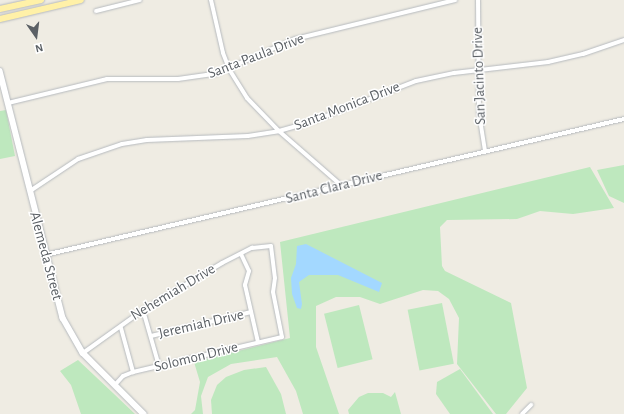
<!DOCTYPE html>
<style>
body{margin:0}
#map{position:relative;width:624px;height:414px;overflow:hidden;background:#efece3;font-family:"Alegreya Sans",sans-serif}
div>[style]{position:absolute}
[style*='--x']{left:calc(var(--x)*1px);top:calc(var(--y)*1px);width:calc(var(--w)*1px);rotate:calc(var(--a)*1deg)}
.green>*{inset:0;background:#bee8be;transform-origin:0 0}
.water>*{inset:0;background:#a3d8ff}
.roads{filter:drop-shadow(0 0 1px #b6babe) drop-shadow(0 0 1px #b6babe)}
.street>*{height:4px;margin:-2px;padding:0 2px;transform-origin:2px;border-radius:2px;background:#fff}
.secondary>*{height:5.5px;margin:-2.75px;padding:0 2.75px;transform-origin:2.75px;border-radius:2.75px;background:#fff}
.primary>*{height:6px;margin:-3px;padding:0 3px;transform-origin:3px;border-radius:3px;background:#fff1a8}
span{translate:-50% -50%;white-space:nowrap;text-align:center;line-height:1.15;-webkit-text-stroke:3px #fff;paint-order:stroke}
.street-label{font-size:15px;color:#5b6065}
.north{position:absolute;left:16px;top:16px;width:40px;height:40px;-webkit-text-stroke:3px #fff;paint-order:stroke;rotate:166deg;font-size:11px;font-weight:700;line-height:16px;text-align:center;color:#5b6065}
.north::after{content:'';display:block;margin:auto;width:14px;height:18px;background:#5b6065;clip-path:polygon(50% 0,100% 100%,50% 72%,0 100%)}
</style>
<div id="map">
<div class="green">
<div style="clip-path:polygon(6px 110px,15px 156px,0 159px,0 111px)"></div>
<div style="clip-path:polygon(624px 165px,624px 203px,609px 196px,597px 170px)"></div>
<div style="clip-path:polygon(590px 167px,614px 208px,573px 214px,540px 211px,517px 219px,447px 220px,440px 227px,442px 266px,445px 271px,511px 303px,527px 388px,506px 414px,496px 414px,457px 364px,459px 318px,449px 299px,438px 291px,423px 290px,380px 304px,360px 297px,336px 297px,316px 306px,316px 347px,339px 414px,303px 414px,296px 391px,277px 357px,231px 364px,208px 377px,201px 396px,203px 414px,191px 414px,195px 410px,200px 382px,194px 362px,290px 338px,280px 242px)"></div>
<div style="left:442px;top:303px;width:62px;height:35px;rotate:79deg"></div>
<div style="left:359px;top:305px;width:56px;height:36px;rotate:76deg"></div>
<div style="clip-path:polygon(78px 360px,113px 393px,135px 414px,81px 414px,71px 385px,60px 371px)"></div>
<div style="clip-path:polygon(266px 367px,281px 394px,286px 414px,212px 414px,211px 400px,217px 385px,226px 377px,244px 370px)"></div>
<div style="clip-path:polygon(460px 369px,493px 414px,450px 414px,436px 394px,437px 382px)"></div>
<div style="clip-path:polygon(395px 392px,401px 414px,349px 414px,348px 410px,359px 397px,368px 393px,383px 393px,391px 397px)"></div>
</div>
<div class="water">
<div style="clip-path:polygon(306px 244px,382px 283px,379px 292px,338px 275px,309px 275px,299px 282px,302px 304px,301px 309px,297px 308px,292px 294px,291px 278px,296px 264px,297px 246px)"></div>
</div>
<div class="roads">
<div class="street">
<div style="--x:211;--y:0;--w:54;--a:77.2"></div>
<div style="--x:223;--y:53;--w:17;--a:69"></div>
<div style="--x:229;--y:69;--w:34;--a:58"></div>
<div style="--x:247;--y:98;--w:46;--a:45.9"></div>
<div style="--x:279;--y:131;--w:82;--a:41.1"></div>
<div style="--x:478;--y:0;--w:113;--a:89.5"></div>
<div style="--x:479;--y:113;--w:38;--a:81"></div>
<div style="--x:96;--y:11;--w:45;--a:-14"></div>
<div style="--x:8;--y:103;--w:102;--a:-13.6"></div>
<div style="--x:107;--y:79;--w:71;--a:0"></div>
<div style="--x:178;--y:79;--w:37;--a:-8"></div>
<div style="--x:215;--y:74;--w:87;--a:-23.6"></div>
<div style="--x:295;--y:39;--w:165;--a:-13.7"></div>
<div style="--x:30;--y:191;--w:58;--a:-33.7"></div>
<div style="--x:78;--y:159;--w:46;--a:-18.8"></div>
<div style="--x:122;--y:144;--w:25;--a:-9"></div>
<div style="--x:147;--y:140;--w:101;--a:-2.3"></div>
<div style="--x:248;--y:136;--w:31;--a:-9"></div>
<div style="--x:279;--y:131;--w:35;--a:-16"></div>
<div style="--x:313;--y:121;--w:110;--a:-21.2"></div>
<div style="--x:416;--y:81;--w:39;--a:-12"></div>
<div style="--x:454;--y:73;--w:95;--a:-6.7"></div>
<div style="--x:548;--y:62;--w:36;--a:-13"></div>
<div style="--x:583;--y:54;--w:43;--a:-18.9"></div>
<div style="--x:241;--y:254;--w:19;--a:65"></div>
<div style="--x:249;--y:271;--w:15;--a:106"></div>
<div style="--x:245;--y:285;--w:58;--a:77.2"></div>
<div style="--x:45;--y:255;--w:595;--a:-13.22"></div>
<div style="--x:143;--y:310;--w:58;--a:74.1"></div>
<div style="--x:121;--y:328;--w:46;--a:74.7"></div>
<div style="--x:151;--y:336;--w:103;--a:-13.5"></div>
<div style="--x:83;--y:353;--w:74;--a:-35.6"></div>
<div style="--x:143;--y:310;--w:92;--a:-30.7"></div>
<div style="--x:222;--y:263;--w:34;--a:-27"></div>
<div style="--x:252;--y:248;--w:19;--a:-6"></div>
<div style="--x:271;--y:246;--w:32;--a:83"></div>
<div style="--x:275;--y:278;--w:14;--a:98"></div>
<div style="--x:273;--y:292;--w:46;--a:78.7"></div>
<div style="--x:282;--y:337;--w:153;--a:166.8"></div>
<div style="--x:133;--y:372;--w:11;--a:158"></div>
<div style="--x:123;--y:376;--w:12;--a:132"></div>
<div style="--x:522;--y:414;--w:13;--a:-45"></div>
</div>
<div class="secondary">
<div style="--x:0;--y:71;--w:255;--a:75.7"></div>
<div style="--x:63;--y:318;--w:40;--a:60.3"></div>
<div style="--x:83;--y:353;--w:86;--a:45"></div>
</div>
<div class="primary">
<div style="--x:0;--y:9;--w:42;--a:-12.4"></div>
<div style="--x:0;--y:19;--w:83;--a:-13.2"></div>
</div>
</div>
<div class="street-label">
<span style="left:256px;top:56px;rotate:-21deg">Santa Paula Drive</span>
<span style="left:479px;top:76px;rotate:-92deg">San Jacinto Drive</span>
<span style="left:347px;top:106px;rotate:-21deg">Santa Monica Drive</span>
<span style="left:334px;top:187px;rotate:-14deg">Santa Clara Drive</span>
<span style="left:46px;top:256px;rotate:75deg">Alemeda Street</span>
<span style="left:173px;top:292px;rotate:-31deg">Nehemiah Drive</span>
<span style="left:201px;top:324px;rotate:-13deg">Jeremiah Drive</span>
<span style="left:196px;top:357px;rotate:-14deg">Solomon Drive</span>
</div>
<div class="north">N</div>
</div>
